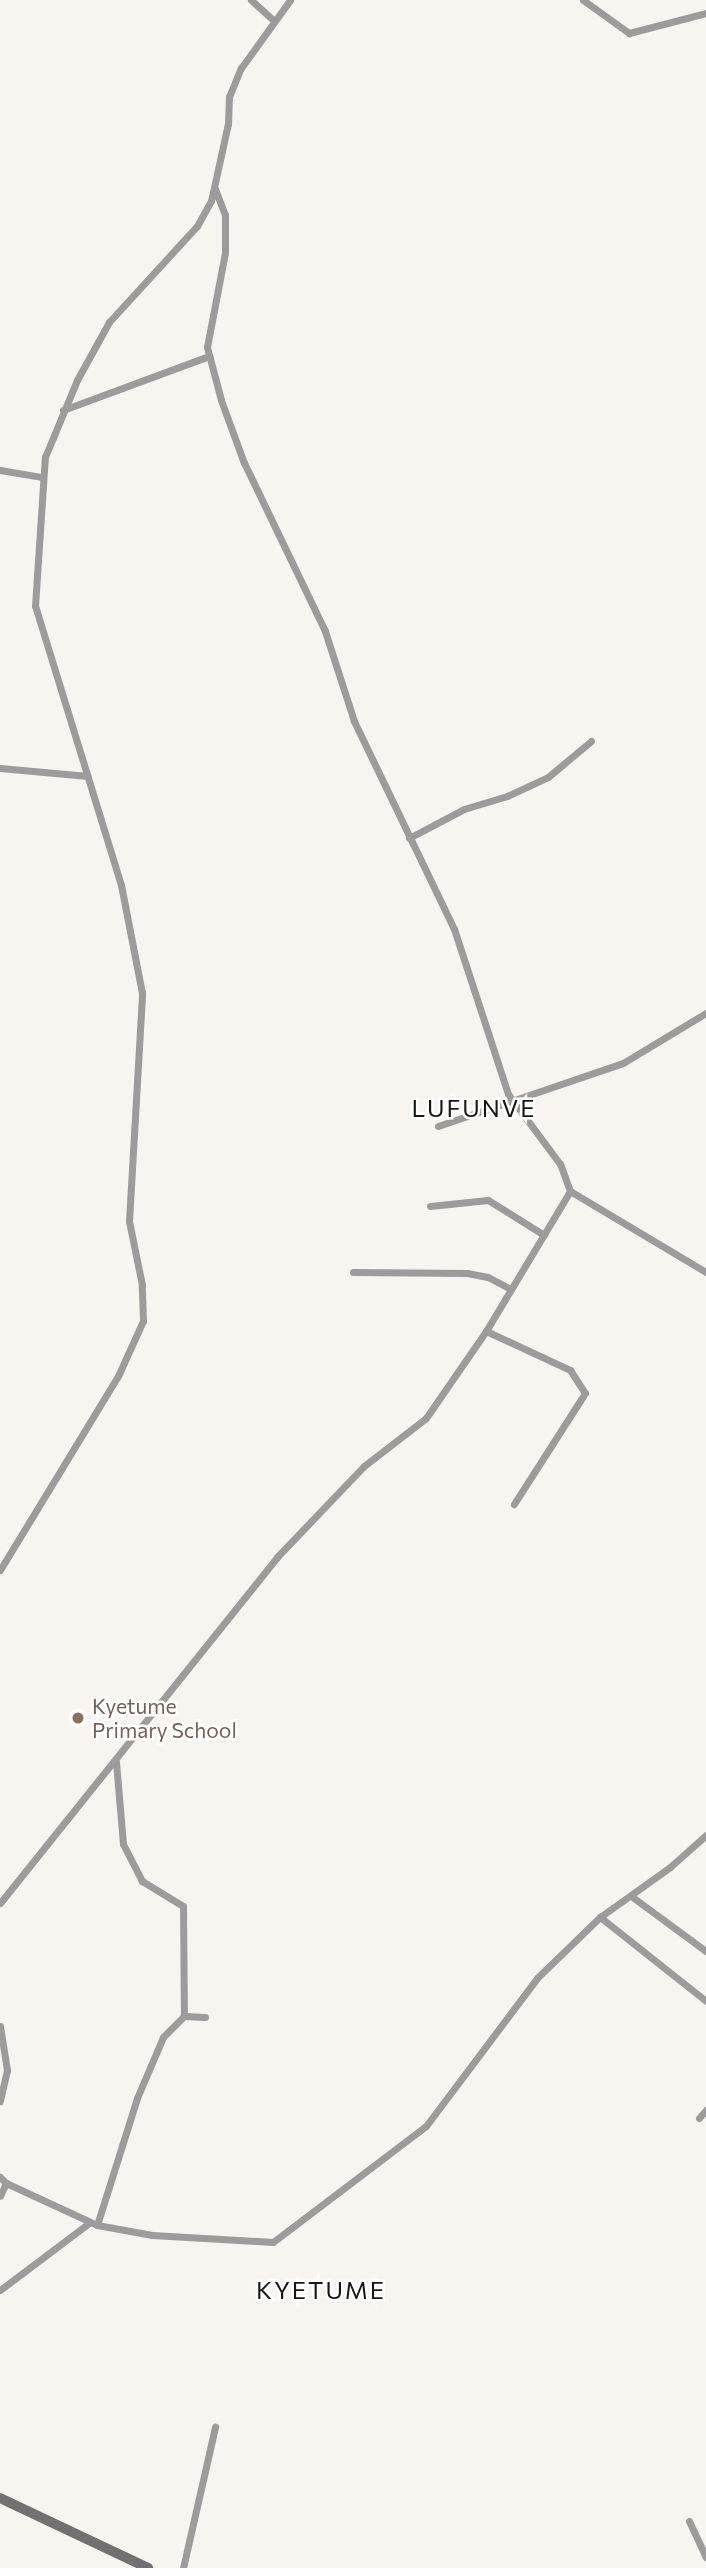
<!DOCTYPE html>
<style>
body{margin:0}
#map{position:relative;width:706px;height:2568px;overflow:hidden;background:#f8f4f0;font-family:Commissioner,sans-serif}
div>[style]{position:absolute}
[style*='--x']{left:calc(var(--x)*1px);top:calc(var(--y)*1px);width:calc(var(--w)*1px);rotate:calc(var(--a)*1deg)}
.minor>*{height:7px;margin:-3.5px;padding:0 3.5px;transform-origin:3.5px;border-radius:3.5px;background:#9d9b9b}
.secondary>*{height:10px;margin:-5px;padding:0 5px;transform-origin:5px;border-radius:5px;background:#747071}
.dots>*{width:19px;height:19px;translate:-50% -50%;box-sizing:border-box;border:4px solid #fff;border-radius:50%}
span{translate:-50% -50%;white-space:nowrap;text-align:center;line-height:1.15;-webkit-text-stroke:5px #fff;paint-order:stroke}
.education-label{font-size:21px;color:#785e54}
.left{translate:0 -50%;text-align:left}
.quarter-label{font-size:24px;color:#181715;letter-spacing:2px}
</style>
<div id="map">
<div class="minor">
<div style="--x:251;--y:0;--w:30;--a:42"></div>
<div style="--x:583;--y:0;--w:57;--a:35.7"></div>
<div style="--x:629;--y:33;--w:80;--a:-14.6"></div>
<div style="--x:63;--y:410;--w:156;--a:-20.3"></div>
<div style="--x:0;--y:470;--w:43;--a:9.5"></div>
<div style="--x:0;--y:768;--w:88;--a:5.2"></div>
<div style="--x:409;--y:838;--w:62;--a:-27.8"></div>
<div style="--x:464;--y:809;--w:45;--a:-16.8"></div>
<div style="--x:507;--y:796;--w:45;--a:-24.9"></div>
<div style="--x:548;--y:777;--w:56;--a:-39.9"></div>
<div style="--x:438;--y:1126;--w:195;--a:-18.8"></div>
<div style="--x:623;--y:1063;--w:97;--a:-31.1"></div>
<div style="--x:570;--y:1191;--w:158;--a:30.8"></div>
<div style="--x:430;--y:1206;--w:58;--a:-5.9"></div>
<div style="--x:488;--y:1200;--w:66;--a:32"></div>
<div style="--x:353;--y:1272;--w:114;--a:0.5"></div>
<div style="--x:467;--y:1273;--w:21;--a:11"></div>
<div style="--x:488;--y:1277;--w:26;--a:28"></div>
<div style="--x:486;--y:1331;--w:93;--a:24.9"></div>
<div style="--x:570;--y:1370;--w:27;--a:57"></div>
<div style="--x:585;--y:1393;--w:132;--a:122.6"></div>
<div style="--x:0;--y:1570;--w:227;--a:-58.7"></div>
<div style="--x:118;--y:1376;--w:60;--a:-65.6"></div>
<div style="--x:143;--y:1321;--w:36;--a:-92"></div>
<div style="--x:142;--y:1285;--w:65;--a:-101.5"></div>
<div style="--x:129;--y:1221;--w:228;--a:-86.7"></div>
<div style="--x:142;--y:993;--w:110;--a:-101"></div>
<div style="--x:121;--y:885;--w:292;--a:-107.1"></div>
<div style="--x:35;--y:606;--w:149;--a:-86.2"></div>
<div style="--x:45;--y:457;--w:83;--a:-67.4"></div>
<div style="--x:77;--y:380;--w:66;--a:-61.1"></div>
<div style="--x:109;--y:322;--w:130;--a:-47.5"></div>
<div style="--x:197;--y:226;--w:29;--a:-61"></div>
<div style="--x:211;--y:201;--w:79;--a:-77.6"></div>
<div style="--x:228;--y:124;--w:27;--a:-88"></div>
<div style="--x:229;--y:97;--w:31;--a:-68"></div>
<div style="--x:241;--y:68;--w:84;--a:-54.2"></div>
<div style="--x:116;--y:1762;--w:82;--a:85.1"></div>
<div style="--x:123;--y:1844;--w:42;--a:62.8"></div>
<div style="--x:142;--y:1881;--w:48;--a:31.4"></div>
<div style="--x:183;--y:1906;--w:110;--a:89.5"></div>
<div style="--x:631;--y:1896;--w:93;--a:36.3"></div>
<div style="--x:0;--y:1903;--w:443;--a:-51.3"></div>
<div style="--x:277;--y:1557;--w:126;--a:-46.3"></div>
<div style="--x:364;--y:1466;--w:78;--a:-37.7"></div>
<div style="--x:426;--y:1418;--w:106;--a:-55.4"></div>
<div style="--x:486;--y:1331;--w:163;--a:-59"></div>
<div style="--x:570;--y:1191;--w:29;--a:-110"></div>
<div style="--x:560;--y:1164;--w:87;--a:-126.6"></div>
<div style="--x:508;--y:1094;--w:174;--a:-108.1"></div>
<div style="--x:454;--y:929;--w:231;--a:-115.7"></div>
<div style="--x:354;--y:721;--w:95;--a:-107.9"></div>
<div style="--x:325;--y:631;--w:187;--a:-115.7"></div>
<div style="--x:244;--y:463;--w:67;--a:-110.1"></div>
<div style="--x:221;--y:400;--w:55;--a:-104.8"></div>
<div style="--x:207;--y:347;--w:96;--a:-79.2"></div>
<div style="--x:225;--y:253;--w:38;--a:-90"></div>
<div style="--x:225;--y:215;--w:28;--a:-111"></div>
<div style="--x:600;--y:1917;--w:135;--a:38.4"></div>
<div style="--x:0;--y:2026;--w:45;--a:81"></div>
<div style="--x:7;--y:2070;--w:32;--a:103"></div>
<div style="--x:699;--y:2118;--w:11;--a:-49"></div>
<div style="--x:0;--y:2177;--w:8;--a:45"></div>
<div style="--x:6;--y:2183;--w:14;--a:115"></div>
<div style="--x:6;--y:2183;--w:100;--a:24.8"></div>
<div style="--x:97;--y:2225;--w:56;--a:10.3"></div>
<div style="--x:152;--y:2235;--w:121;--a:3.3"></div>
<div style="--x:273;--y:2242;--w:192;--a:-37.2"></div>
<div style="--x:426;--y:2126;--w:185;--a:-53.1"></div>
<div style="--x:537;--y:1978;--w:88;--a:-44.1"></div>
<div style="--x:600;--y:1917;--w:86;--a:-35.5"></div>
<div style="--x:670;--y:1867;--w:48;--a:-41.6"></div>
<div style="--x:97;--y:2225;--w:133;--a:-72.5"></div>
<div style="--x:137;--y:2098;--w:66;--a:-66.9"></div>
<div style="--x:163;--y:2037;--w:30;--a:-45"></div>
<div style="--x:184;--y:2016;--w:21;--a:3"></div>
<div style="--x:0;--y:2290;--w:111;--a:-37"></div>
<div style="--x:689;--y:2521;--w:40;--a:65"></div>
<div style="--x:183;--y:2568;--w:145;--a:-77.2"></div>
</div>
<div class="secondary">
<div style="--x:0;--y:2498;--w:164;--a:25.3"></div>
</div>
<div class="dots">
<div style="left:78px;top:1718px;background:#8d6e63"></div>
</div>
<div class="education-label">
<span class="left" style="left:92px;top:1718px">Kyetume<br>Primary School</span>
</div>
<div class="quarter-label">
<span style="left:474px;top:1108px">LUFUNVE</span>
<span style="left:321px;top:2290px">KYETUME</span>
</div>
</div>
